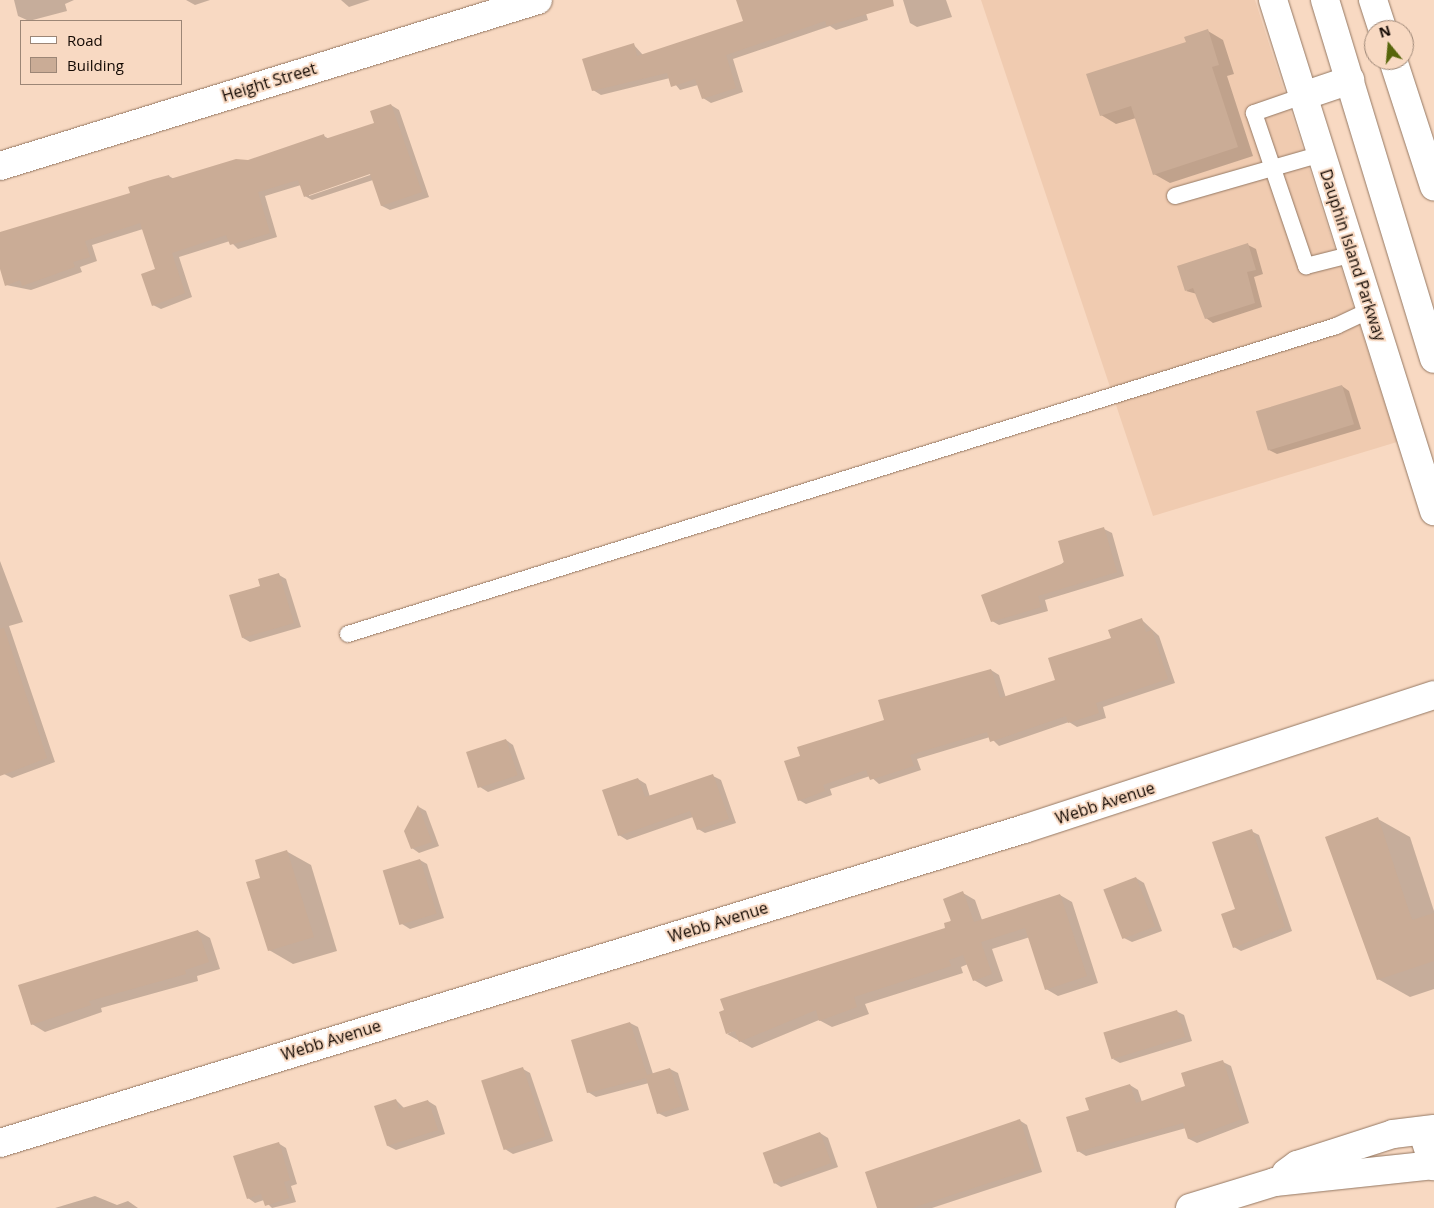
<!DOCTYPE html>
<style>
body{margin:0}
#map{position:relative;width:1434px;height:1208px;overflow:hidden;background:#f8d9c2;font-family:"Open Sans",sans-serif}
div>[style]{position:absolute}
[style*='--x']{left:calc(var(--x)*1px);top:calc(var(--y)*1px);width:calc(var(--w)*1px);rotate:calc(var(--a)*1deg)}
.built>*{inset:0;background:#f0cbb0}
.shadow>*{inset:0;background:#0003}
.building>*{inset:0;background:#caac96;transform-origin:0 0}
.roads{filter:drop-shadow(0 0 1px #947863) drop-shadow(0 0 1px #947863)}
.service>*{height:16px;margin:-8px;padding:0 8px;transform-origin:8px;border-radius:8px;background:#fff}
.minor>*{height:28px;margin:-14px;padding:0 14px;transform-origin:14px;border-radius:14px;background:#fff}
.tertiary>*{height:28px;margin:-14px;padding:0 14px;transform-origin:14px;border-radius:14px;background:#fff}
.secondary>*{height:28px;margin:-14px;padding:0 14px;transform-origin:14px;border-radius:14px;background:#fff}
span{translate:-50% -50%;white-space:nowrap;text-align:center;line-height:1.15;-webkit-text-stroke:4px #f8d9c2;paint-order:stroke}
.street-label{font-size:16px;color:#130903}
.legend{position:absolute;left:20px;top:20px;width:162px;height:65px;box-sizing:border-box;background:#f8d9c2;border:1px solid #9c8676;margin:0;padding:6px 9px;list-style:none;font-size:15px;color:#130903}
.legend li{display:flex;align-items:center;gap:10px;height:25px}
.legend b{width:25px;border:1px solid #9c8676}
.north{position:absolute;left:1364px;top:20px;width:50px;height:50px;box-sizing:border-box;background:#f8d9c2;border:1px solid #9c8676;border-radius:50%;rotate:343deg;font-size:14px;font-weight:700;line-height:20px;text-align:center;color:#130903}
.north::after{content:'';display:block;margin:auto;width:18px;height:22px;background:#56650b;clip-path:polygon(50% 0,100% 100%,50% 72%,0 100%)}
</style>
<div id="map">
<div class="built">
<div style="clip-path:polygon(981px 0,1255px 0,1397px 442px,1153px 516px)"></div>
</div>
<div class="shadow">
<div style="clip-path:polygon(14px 0,74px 0,65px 4px,67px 11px,29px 21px,18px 16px)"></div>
<div style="clip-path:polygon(186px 0,210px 0,195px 5px)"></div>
<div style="clip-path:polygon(341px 0,370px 0,349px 7px)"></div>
<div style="clip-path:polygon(750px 0,862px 0,868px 20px,836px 30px,830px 26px,733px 59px,743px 92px,711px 103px,703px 98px,698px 85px,680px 90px,670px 78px,601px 95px,593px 90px,633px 44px,643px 55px,745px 22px)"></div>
<div style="clip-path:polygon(903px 0,946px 0,952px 17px,917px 27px,910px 23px)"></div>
<div style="clip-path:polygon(1208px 31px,1223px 40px,1234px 74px,1227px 76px,1253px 156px,1170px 183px,1154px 174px,1136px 118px,1116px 124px,1101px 115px)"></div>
<div style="clip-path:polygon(evenodd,391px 105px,399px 110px,429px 197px,390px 210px,382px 206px,373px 180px,312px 200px,305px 196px,301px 185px,265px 196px,277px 237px,238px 249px,230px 241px,179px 257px,192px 297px,161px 309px,153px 305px,156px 270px,143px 229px,92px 245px,97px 261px,80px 267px,82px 272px,31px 290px,6px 285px,0 265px,0 234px,132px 194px,169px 176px,174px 179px,248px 161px,324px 136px,329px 139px,376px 124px,391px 105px,375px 171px,376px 173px,309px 196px,309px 194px,375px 171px)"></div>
<div style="clip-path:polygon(1248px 245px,1256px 249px,1263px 274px,1254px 277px,1262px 307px,1213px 323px,1206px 318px,1197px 294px,1186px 291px)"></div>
<div style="clip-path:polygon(1342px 386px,1349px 391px,1361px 429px,1277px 454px,1269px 450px)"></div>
<div style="clip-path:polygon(1104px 529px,1112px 533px,1124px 576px,1045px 600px,1048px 611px,999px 625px,992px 621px)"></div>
<div style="clip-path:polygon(0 561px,23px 622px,9px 626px,55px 762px,12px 778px,4px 774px,0 763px)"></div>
<div style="clip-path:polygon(279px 575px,286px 579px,301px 627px,250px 642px,243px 638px,262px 587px)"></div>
<div style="clip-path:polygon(1142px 620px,1159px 636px,1175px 683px,1103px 707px,1106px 718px,1077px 727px,1069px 722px,999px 746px,990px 737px,917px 759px,921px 770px,879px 784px,870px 776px,830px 789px,832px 795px,806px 804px,799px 800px,886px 721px,991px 670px,999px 675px,1006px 698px,1056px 681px)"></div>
<div style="clip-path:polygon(506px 740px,513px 745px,525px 779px,488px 792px,480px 787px)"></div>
<div style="clip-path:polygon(713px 776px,721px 780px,736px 823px,705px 833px,698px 829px,693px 817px,627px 840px,619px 835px,638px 779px,646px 784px,650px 797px)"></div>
<div style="clip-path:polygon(419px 807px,426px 811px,439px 846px,419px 853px,412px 848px,406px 831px)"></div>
<div style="clip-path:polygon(1378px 819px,1410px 837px,1434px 911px,1434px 989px,1410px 997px,1378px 979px)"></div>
<div style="clip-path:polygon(1251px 831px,1259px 835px,1292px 931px,1241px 951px,1234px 947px,1237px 910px)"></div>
<div style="clip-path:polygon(286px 851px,311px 865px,337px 951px,293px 964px,269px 950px)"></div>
<div style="clip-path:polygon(420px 860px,427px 864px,444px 918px,410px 929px,402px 924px)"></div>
<div style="clip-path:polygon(1136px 878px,1144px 883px,1162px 931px,1132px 942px,1124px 938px)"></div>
<div style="clip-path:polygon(963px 893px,975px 900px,982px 920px,1060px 895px,1072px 902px,1098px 983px,1058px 996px,1046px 989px,1030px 937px,992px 949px,1003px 981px,986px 987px,974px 980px,968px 964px,961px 967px,963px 973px,865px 1004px,869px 1014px,832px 1027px,819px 1020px,752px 1048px,727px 1034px,947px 929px)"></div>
<div style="clip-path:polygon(198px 931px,210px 938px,220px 969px,197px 976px,198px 981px,101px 1008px,102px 1012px,45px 1032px,32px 1024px)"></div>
<div style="clip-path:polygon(1176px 1011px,1184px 1015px,1192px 1041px,1120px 1063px,1113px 1059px)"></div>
<div style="clip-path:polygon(630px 1023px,638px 1027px,653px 1074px,670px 1069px,678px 1073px,689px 1110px,666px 1117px,658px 1113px,649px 1083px,596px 1097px,588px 1092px)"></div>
<div style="clip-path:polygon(1223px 1062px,1231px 1066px,1249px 1123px,1197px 1143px,1189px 1139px,1186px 1128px,1086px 1156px,1078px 1151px,1090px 1111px,1130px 1085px,1138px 1090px,1142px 1102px,1186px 1087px)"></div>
<div style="clip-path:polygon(523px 1069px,530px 1073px,553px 1141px,513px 1154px,505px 1149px)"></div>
<div style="clip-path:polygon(396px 1100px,405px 1109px,428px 1101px,436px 1106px,445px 1134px,396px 1150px,388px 1146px)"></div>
<div style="clip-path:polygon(1019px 1120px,1027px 1125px,1042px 1172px,932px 1208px,878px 1208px)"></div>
<div style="clip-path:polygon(820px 1133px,828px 1138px,838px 1167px,781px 1187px,773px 1182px)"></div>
<div style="clip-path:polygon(278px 1143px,286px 1148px,297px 1184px,291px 1186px,296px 1202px,272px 1208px,264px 1200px,255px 1203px,248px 1198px)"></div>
<div style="clip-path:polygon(95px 1196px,117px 1205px,128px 1201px,138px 1208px,55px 1208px)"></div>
</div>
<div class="building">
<div style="clip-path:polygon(736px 0,893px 0,894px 6px,827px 26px,825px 21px,726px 55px,736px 88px,702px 99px,695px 79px,671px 87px,667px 73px,592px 91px,582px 59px,634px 43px,637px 56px,743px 21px)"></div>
<div style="clip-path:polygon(1208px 29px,1219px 65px,1212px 67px,1238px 147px,1153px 175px,1131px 106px,1100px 116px,1086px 74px,1186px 42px,1184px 37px)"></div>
<div style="clip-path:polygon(391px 104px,422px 192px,381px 206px,370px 174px,304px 197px,298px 180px,258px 192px,270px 233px,230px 245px,226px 235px,172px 253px,185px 293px,152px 306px,141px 274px,155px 269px,140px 223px,85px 241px,90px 257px,73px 262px,75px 267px,22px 286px,20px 280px,5px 286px,0 269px,0 232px,130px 193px,128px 187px,154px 179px,169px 175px,170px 179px,236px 159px,248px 160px,324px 134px,325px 139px,374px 123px,370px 111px)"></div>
<div style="clip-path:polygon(1248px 243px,1256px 270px,1247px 272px,1255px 303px,1205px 319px,1193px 288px,1185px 291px,1177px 266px)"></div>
<div style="left:1342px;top:385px;width:41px;height:90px;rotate:73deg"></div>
<div style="clip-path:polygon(1104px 527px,1117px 572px,1038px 596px,1041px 607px,991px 622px,981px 595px,1064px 563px,1058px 541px)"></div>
<div style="clip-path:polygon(279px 573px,294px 623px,242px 638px,229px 595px,260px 586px,258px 579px)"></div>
<div style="clip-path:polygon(1142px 618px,1146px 632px,1152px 630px,1168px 679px,1096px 703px,1099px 713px,1068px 723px,1066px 716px,990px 742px,987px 732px,910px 755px,914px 766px,870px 780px,866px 770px,823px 785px,825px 791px,798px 801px,784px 761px,800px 756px,797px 747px,884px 720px,878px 700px,991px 669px,1000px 698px,1055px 680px,1048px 658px,1111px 638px,1108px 630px)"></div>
<div style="clip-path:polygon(4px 628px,47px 758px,0 776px,0 629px)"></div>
<div style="left:506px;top:739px;width:38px;height:42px;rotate:72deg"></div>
<div style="clip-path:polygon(713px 774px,729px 819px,697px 830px,690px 811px,618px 836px,602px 790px,638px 778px,645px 797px)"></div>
<div style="clip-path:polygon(418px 805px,432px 842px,411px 849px,404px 831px)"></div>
<div style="clip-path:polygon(1378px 817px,1412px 920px,1434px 913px,1434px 961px,1377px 980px,1325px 837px)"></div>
<div style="clip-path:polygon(1252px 829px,1285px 927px,1233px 948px,1221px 914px,1235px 909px,1212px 842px)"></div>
<div style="clip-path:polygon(287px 850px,314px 937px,268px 951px,246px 882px,260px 878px,255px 860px)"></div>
<div style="left:420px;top:859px;width:57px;height:39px;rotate:73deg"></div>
<div style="left:1136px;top:877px;width:53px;height:35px;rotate:69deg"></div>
<div style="clip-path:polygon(963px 891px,974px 922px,1060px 894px,1087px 976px,1045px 990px,1025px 928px,981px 942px,992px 974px,973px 981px,963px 955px,949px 960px,951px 966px,854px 997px,857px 1007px,819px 1021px,816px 1010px,739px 1042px,735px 1031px,726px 1034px,719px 1012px,724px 1010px,720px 999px,945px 928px,944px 923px,951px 921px,943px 899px)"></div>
<div style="clip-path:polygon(198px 930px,209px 962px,185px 970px,186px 974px,89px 1001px,91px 1005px,31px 1025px,18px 985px)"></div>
<div style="left:1177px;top:1010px;width:28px;height:77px;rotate:73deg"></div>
<div style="clip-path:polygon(630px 1022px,647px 1075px,670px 1068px,682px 1106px,657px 1114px,646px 1078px,587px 1093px,571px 1040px)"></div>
<div style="clip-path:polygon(1223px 1060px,1242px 1119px,1188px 1139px,1183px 1123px,1077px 1152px,1066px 1117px,1089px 1110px,1085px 1098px,1130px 1084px,1136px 1103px,1185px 1086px,1181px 1073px)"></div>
<div style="left:523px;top:1067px;width:73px;height:44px;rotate:72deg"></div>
<div style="clip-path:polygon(396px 1099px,399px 1109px,428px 1100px,438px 1130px,387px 1146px,374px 1106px)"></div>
<div style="clip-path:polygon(1020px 1119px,1035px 1168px,912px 1208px,877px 1208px,865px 1172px)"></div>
<div style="left:820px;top:1132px;width:33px;height:61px;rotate:70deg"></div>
<div style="clip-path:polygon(279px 1142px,290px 1180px,284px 1182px,289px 1198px,265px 1206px,261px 1194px,247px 1199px,233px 1156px)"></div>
</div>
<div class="roads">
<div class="service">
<div style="--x:1303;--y:96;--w:52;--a:160.9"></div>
<div style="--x:1254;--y:113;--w:162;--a:71.2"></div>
<div style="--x:1306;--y:266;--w:49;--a:-14.3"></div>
<div style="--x:1175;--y:196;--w:152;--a:-16"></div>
<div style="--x:348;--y:634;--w:1035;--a:-17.31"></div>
<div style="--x:1336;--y:326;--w:38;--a:-25"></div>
</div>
<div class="minor">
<div style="--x:1373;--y:0;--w:32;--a:72"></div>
<div style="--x:1393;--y:60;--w:133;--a:72"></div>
<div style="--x:1303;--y:96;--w:50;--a:-18.8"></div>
<div style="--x:0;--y:166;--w:563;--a:-17.15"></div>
<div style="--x:1423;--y:1133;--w:35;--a:72"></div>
<div style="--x:0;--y:1143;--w:1071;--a:-17.05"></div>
<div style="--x:1024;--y:829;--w:431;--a:-18.1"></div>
</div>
<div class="tertiary">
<div style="--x:1286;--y:1173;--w:14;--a:-36"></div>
<div style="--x:1297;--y:1165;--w:101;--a:-17.9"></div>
<div style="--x:1393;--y:1134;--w:41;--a:-7"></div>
<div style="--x:1190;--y:1208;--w:89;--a:-17"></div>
<div style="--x:1275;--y:1182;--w:160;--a:-6.1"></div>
</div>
<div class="secondary">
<div style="--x:1273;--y:0;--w:536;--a:72.51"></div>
<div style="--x:1325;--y:0;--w:375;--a:73.1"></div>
</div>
</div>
<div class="street-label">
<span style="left:269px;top:82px;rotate:-17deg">Height Street</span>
<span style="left:1353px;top:255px;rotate:72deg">Dauphin Island Parkway</span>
<span style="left:1105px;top:803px;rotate:-18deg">Webb Avenue</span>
<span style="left:718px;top:922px;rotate:-17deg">Webb Avenue</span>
<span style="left:331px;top:1040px;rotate:-17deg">Webb Avenue</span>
</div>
<ul class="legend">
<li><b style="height:6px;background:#fff"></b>Road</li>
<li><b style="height:14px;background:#caac96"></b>Building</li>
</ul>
<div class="north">N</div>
</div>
